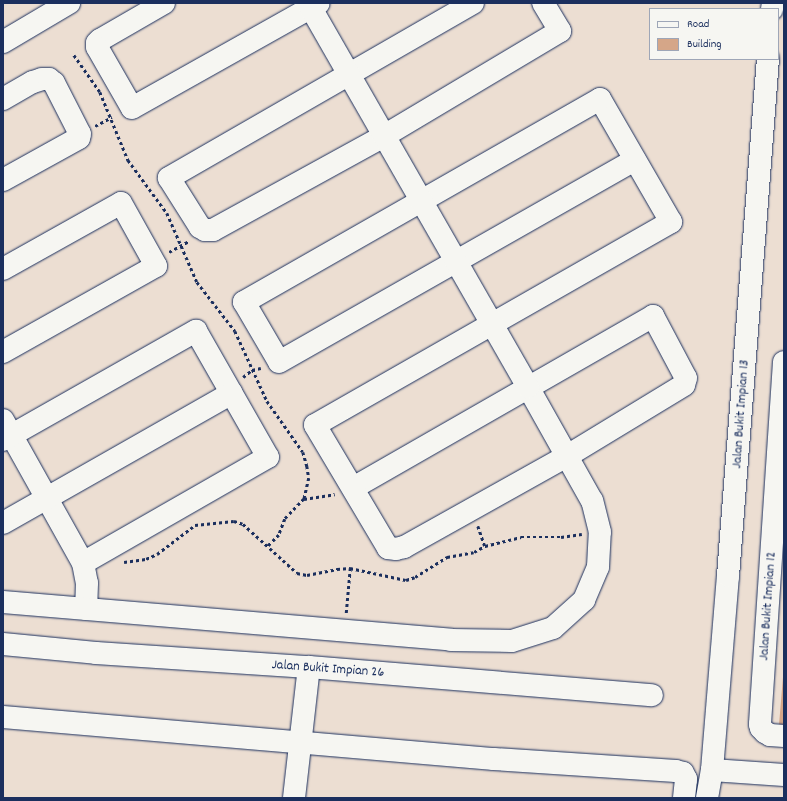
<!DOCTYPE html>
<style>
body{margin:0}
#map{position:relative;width:787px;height:801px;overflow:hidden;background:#ecded2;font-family:Dekko,sans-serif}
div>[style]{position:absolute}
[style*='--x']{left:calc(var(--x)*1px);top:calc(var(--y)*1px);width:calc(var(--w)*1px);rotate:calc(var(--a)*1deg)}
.building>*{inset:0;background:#d5a688}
.path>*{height:2.5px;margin-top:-1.25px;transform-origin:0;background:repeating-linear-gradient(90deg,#1b2f5e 0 3px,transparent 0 6px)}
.roads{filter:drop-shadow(0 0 1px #1b2f5e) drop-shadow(0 0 1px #1b2f5e)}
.minor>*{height:22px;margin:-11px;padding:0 11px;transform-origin:11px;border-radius:11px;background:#f6f6f2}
span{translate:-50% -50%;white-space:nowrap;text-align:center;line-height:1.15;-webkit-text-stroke:3px #f6f6f2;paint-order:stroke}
.street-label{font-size:14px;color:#1b2f5e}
.frame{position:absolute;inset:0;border:4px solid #1b2f5e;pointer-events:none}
.legend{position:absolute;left:649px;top:8px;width:130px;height:52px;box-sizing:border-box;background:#f6f6f2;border:1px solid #9ea6b7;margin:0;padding:5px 7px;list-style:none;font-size:12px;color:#1b2f5e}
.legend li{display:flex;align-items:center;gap:8px;height:20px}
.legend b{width:20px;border:1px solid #9ea6b7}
</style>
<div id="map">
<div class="building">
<div style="clip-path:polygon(783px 677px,784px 677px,784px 725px,779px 725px)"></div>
</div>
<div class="path">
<div style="--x:74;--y:55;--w:45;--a:54.9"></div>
<div style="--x:100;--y:92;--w:74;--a:67.6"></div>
<div style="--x:128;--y:160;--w:66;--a:53.7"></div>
<div style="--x:167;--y:213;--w:75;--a:66.5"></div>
<div style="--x:197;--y:282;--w:62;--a:52.2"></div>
<div style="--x:235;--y:331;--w:77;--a:65.4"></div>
<div style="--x:267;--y:401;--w:62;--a:54.8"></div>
<div style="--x:303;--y:452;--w:15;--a:74"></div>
<div style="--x:307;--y:466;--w:12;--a:81"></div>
<div style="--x:309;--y:478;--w:22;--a:103"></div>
<div style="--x:304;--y:499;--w:28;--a:134"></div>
<div style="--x:285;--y:519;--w:17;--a:111"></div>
<div style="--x:279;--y:535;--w:17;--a:135"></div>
<div style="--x:95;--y:126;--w:19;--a:-28"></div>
<div style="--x:169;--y:252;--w:23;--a:-29"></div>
<div style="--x:243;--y:377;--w:11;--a:-38"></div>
<div style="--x:252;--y:370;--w:9;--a:-13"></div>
<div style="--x:304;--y:499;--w:31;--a:-9"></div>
<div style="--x:478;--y:526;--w:21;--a:71"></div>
<div style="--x:124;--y:562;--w:22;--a:-8"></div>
<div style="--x:146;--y:559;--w:12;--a:-24"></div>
<div style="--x:157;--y:554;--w:48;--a:-37.3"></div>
<div style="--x:195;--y:525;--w:39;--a:-6"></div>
<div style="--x:234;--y:521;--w:9;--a:18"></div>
<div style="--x:243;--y:524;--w:73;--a:42.2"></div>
<div style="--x:297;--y:573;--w:10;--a:11"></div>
<div style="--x:307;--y:575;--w:31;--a:-11"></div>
<div style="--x:337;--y:569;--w:13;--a:-4"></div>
<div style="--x:350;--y:568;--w:57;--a:12.1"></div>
<div style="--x:406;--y:580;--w:9;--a:-18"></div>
<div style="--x:415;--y:577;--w:38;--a:-32"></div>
<div style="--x:447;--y:557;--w:27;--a:-10"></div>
<div style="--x:474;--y:552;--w:13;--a:-29"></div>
<div style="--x:485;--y:546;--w:37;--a:-14"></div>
<div style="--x:521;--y:537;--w:40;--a:0"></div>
<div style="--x:561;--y:537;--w:21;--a:-8"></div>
<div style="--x:346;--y:613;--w:45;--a:-84.9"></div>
</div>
<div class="roads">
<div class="minor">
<div style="--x:164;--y:3;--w:74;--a:150"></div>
<div style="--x:100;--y:40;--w:4;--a:135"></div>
<div style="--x:97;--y:43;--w:4;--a:90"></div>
<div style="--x:97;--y:47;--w:70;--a:60.2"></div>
<div style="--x:132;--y:108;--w:214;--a:-29.3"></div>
<div style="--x:473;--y:3;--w:351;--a:150.1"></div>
<div style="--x:169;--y:178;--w:58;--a:57.7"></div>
<div style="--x:200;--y:227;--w:6;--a:31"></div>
<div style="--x:205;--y:230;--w:8;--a:0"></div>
<div style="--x:213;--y:230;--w:195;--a:-28.8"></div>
<div style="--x:384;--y:136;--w:205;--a:-30.8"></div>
<div style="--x:560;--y:31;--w:33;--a:-121"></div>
<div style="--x:772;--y:9;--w:6;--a:-81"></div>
<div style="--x:3;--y:42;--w:77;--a:-30.6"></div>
<div style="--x:3;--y:99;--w:34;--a:-30"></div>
<div style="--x:33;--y:82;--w:9;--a:-18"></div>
<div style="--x:42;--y:79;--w:7;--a:0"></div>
<div style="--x:49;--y:79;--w:6;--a:39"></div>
<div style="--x:54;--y:83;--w:57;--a:63"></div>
<div style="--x:80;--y:134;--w:4;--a:104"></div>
<div style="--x:79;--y:138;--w:87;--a:151.1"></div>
<div style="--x:3;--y:269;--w:135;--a:-29.2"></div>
<div style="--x:121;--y:203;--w:72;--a:60.9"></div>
<div style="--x:156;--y:266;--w:176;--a:150.7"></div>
<div style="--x:784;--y:362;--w:363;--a:93.8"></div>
<div style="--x:760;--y:724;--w:4;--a:76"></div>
<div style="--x:761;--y:728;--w:6;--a:45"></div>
<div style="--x:765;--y:732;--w:6;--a:31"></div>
<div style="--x:770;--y:735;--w:14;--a:4"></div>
<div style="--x:3;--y:420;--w:164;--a:60.8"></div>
<div style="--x:83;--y:563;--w:20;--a:79"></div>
<div style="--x:87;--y:583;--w:26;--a:92"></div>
<div style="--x:3;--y:440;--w:222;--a:-29.5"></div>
<div style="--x:196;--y:331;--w:145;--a:60.3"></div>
<div style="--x:268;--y:457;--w:213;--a:150.2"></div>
<div style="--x:353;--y:488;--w:346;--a:-29.8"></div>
<div style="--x:653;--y:316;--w:70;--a:62"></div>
<div style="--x:686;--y:378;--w:7;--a:106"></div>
<div style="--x:684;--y:385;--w:137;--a:148.7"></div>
<div style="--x:567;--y:456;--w:187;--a:150.8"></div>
<div style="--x:404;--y:547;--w:8;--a:166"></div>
<div style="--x:396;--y:549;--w:8;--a:-173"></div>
<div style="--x:388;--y:548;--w:143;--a:-120.7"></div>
<div style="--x:315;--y:425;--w:410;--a:-29.7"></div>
<div style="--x:671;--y:222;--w:142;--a:-120"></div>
<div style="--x:600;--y:99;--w:410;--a:150.3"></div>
<div style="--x:244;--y:302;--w:69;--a:59.7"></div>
<div style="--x:279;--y:362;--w:409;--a:-29.6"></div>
<div style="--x:3;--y:523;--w:263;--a:-29.6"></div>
<div style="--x:3;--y:602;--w:450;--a:4.8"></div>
<div style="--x:451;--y:640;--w:61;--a:0.9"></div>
<div style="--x:512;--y:641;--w:43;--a:-17.6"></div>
<div style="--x:553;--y:628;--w:42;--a:-42.1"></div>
<div style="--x:584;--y:600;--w:36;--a:-67"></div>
<div style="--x:598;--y:567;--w:35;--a:-87"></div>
<div style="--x:600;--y:532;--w:32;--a:-104"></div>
<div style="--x:592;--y:501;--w:131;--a:-119.3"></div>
<div style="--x:528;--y:387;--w:443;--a:-119.8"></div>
<div style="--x:3;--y:644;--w:93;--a:5.5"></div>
<div style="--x:96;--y:653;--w:213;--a:3.8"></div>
<div style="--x:309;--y:667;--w:344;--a:4.7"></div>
<div style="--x:3;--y:717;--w:493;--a:4.9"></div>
<div style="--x:494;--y:759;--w:182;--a:3.8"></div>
<div style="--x:676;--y:771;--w:7;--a:16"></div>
<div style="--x:683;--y:773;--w:7;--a:63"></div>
<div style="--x:686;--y:779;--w:19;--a:96"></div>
<div style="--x:712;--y:770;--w:72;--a:4"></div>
<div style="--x:294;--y:798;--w:132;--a:-83.5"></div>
<div style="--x:707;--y:798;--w:28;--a:-80"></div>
<div style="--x:712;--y:770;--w:195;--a:-85.3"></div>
<div style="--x:728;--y:576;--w:519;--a:-85.58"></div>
</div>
</div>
<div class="street-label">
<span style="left:741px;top:414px;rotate:-86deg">Jalan Bukit Impian 13</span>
<span style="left:768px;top:606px;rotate:-86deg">Jalan Bukit Impian 12</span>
<span style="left:328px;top:669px;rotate:4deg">Jalan Bukit Impian 26</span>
</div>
<div class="frame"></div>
<ul class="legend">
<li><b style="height:5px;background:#f6f6f2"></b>Road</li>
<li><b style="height:11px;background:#d5a688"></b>Building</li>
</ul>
</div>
